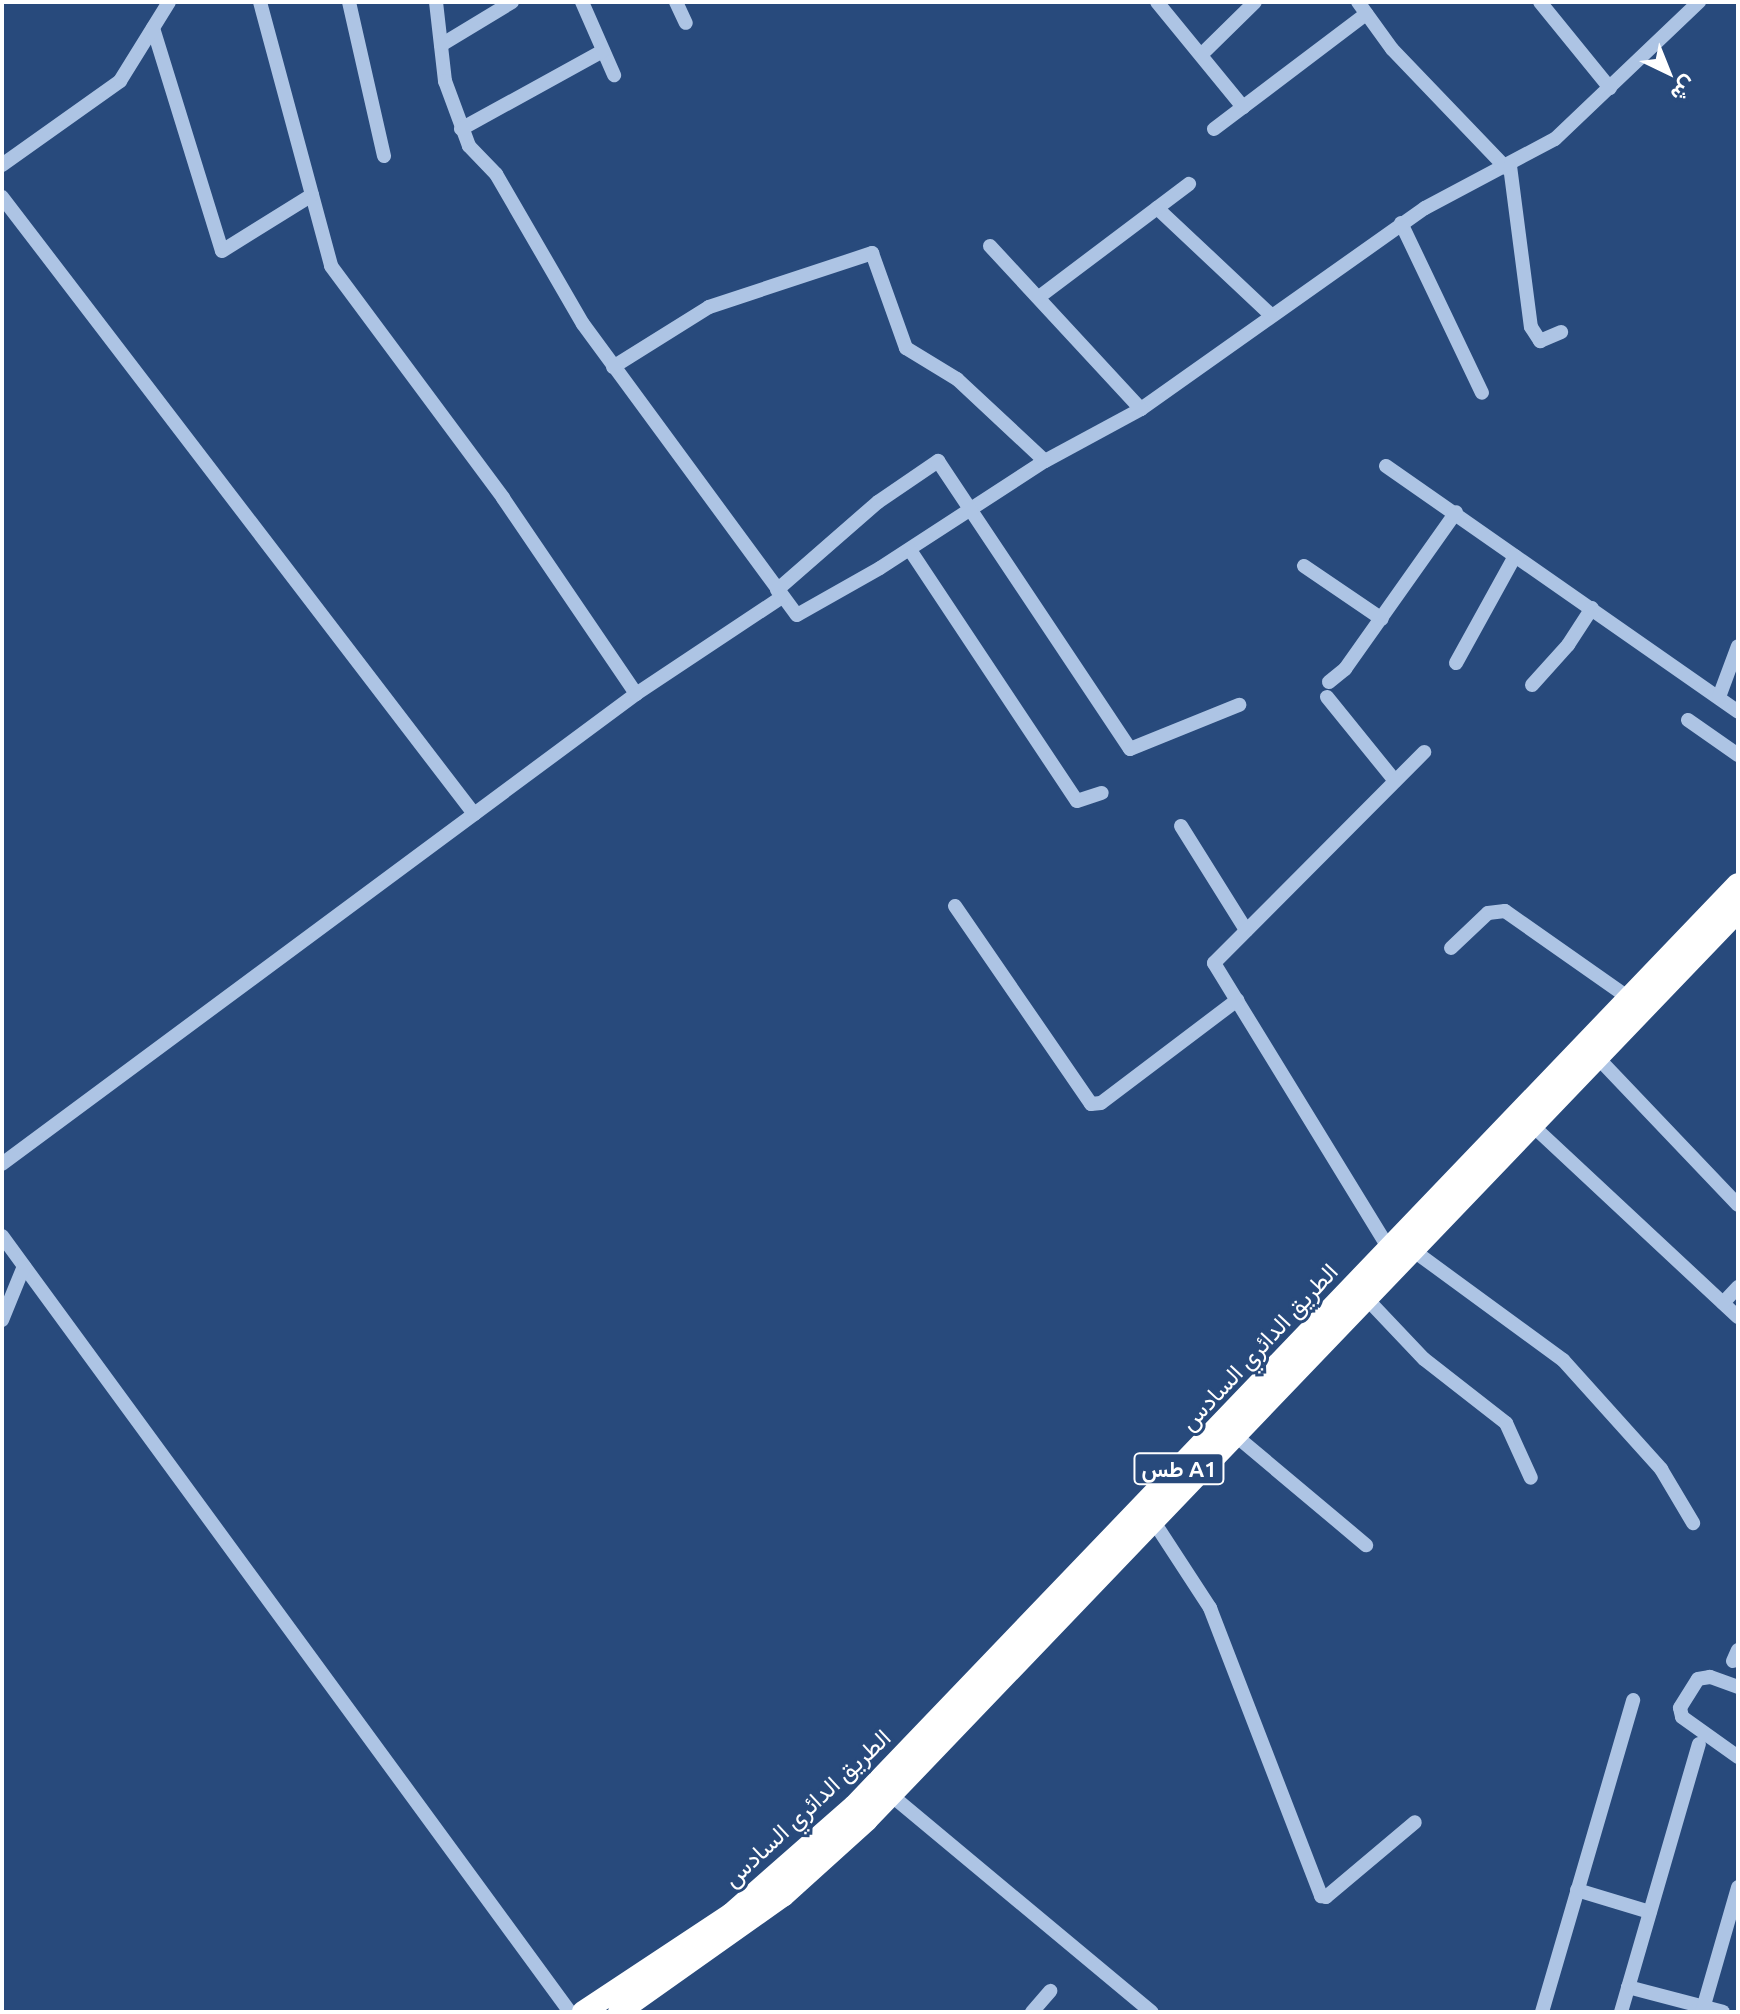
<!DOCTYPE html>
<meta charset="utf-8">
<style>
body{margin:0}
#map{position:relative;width:1740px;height:2014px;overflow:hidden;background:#284a7c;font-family:Ubuntu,Vazirmatn,sans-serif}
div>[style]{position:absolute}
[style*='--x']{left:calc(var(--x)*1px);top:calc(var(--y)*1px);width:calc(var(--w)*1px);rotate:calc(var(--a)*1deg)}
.minor>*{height:14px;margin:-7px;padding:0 7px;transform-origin:7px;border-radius:7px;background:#adc4e4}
.highway>*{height:22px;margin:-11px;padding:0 11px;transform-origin:11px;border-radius:11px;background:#fff}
span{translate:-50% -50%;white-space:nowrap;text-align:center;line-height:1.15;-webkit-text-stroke:6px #284a7c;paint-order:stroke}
.shield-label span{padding:2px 6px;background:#284a7c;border:2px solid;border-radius:6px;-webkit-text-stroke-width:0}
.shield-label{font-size:22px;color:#fff;font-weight:700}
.street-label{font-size:24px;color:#fff}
.frame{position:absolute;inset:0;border:4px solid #fff;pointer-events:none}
.north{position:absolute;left:1628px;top:32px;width:80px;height:80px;-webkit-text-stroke:6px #284a7c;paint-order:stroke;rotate:137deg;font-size:22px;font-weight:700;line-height:32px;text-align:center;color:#fff}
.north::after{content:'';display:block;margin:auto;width:28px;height:36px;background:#fff;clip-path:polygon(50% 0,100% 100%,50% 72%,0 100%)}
</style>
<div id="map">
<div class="minor">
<div style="--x:260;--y:2;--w:273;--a:74.9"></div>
<div style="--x:331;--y:266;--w:289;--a:53.4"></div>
<div style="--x:503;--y:498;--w:237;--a:55.8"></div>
<div style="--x:349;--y:2;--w:158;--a:77.2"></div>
<div style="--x:436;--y:2;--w:80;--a:83.5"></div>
<div style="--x:445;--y:81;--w:69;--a:69.7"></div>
<div style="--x:469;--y:146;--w:39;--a:46"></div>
<div style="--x:496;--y:174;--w:173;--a:59.9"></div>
<div style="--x:583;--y:324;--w:361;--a:53.7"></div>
<div style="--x:797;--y:615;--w:95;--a:-29.5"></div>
<div style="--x:880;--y:568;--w:197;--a:-33"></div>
<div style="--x:1045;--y:461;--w:109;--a:-28.4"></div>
<div style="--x:1141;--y:409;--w:348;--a:-35.3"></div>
<div style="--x:1425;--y:208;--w:147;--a:-28"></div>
<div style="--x:1555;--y:139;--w:199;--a:-43.6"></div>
<div style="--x:582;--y:2;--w:80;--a:66.3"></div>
<div style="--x:676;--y:2;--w:23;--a:65"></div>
<div style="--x:1157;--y:2;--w:136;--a:50.7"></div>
<div style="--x:1358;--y:2;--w:58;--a:54.1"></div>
<div style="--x:1392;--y:49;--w:165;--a:46.2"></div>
<div style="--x:1540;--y:2;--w:111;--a:50.9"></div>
<div style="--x:153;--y:28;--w:233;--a:72.8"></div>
<div style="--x:222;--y:251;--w:106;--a:-31.9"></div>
<div style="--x:441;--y:45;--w:83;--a:-31.2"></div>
<div style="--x:1202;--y:54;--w:74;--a:-44.5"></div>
<div style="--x:461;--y:129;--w:162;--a:-28.8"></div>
<div style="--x:1214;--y:129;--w:191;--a:-37.1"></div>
<div style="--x:2;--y:165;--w:145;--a:-35.4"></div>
<div style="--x:120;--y:81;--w:93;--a:-58.2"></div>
<div style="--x:1510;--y:166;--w:162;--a:82.6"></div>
<div style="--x:1531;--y:327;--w:17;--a:57"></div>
<div style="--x:1540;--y:341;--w:23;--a:-23"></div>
<div style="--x:2;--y:197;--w:777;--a:52.58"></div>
<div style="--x:1157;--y:208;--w:155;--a:43.2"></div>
<div style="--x:1401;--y:223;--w:188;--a:64.5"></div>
<div style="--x:990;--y:246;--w:222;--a:47.2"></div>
<div style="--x:1039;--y:297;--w:188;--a:-37"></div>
<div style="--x:613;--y:367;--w:113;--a:-32"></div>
<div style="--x:709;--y:307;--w:172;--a:-18.3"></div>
<div style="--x:872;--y:253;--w:101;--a:70.3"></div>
<div style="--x:906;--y:348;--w:60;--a:31.3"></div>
<div style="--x:957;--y:379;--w:120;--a:43"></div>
<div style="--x:1386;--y:466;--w:429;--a:34.9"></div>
<div style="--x:910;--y:550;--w:301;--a:56.4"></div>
<div style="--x:1077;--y:801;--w:26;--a:-18"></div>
<div style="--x:1304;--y:566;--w:94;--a:34.2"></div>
<div style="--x:777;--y:590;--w:134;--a:-41.1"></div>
<div style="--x:878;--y:502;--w:73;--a:-34.3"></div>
<div style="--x:938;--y:461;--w:346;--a:56.3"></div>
<div style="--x:1130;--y:749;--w:118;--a:-22"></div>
<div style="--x:1456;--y:663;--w:122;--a:-61.1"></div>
<div style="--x:1329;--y:682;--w:21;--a:-39"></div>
<div style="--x:1345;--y:669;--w:192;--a:-54.7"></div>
<div style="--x:1532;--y:685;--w:54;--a:-48"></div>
<div style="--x:1568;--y:645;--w:44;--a:-57"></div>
<div style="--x:1327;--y:697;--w:108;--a:51"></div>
<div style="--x:1719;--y:697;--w:54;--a:-69.6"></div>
<div style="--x:1688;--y:720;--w:61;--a:35"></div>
<div style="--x:1181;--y:826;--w:123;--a:58"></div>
<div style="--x:955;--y:906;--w:240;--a:55.5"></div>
<div style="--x:1091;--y:1104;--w:10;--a:-6"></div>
<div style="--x:1101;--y:1103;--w:171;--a:-37.1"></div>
<div style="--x:1451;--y:948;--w:51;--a:-43.4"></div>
<div style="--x:1488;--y:913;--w:17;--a:-7"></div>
<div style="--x:1505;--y:911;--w:151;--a:35.1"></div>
<div style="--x:1598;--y:1058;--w:203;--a:46.4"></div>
<div style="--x:1533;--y:1126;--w:280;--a:43"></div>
<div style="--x:2;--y:1164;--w:789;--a:-36.55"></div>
<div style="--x:636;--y:694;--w:175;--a:-33.6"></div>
<div style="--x:2;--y:1236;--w:962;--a:53.8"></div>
<div style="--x:1388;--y:1247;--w:333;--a:-121.5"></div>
<div style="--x:1214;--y:963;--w:298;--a:-45.1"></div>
<div style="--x:1414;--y:1251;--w:185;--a:36.2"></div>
<div style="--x:1563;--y:1360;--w:147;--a:48"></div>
<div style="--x:1661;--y:1469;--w:63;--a:59.3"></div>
<div style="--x:1367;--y:1299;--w:83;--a:46.5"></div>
<div style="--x:1424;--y:1359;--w:104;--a:38"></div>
<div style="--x:1506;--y:1423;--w:60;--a:65.6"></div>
<div style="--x:1723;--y:1303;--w:22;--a:-47"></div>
<div style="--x:2;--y:1320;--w:58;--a:-67.8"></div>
<div style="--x:1236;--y:1436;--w:170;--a:40"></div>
<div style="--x:1154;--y:1522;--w:103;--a:56.9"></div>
<div style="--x:1210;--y:1608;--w:309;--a:68.9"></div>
<div style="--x:1321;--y:1896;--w:5;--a:11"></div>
<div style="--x:1326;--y:1897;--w:116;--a:-40.1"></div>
<div style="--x:1733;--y:1661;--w:12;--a:-66"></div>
<div style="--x:1738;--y:1687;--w:30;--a:-160"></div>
<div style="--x:1710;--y:1677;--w:12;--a:171"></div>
<div style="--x:1698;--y:1679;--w:34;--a:122"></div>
<div style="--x:1680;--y:1708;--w:9;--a:77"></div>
<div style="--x:1682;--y:1717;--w:69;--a:35.5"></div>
<div style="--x:891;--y:1795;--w:339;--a:39.8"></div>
<div style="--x:1577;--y:1890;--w:76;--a:16.8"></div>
<div style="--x:1628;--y:1987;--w:98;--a:14.7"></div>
<div style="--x:1032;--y:2012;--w:28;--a:-49"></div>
<div style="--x:1542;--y:2012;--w:325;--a:-73.7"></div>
<div style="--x:1621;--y:2012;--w:279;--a:-73.8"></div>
<div style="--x:1702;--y:2012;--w:130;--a:-73.9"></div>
</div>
<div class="highway">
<div style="--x:583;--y:2012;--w:178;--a:-33.5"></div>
<div style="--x:731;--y:1914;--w:164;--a:-41.3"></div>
<div style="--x:854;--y:1806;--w:1277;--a:-46.21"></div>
<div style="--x:619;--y:2012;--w:201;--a:-35.3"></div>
<div style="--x:783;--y:1896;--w:113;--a:-42.1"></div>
<div style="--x:867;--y:1820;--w:1259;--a:-46.22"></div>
</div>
<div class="shield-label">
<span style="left:1179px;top:1469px">طس A1</span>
</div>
<div class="street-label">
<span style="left:1259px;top:1347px;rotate:-47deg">الطريق الدائري السادس</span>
<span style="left:807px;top:1808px;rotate:-43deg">الطريق الدائري السادس</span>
</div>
<div class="frame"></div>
<div class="north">ش</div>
</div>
